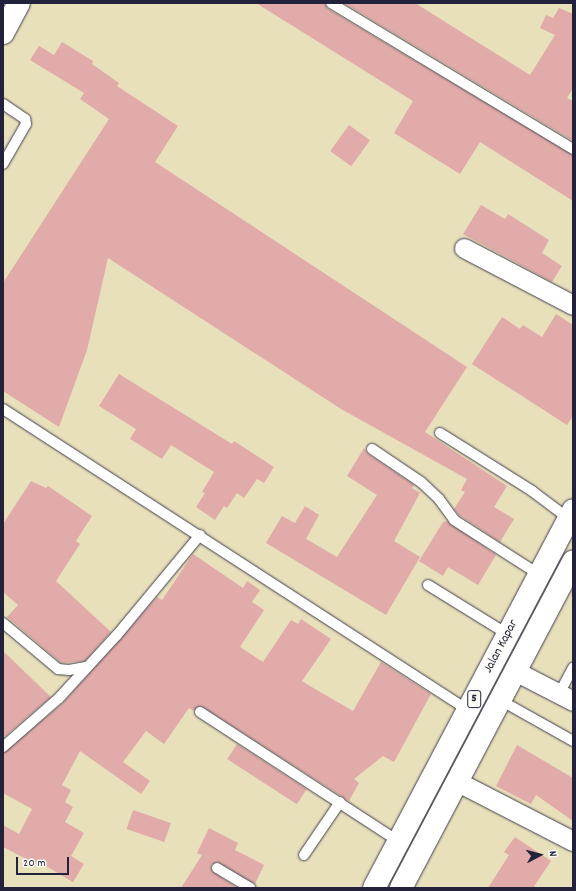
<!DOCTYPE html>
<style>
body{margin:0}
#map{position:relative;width:576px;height:891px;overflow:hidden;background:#e8e0bb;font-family:Dekko,sans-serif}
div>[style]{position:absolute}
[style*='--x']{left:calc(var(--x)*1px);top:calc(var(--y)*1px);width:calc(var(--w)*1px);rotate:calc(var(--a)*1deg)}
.building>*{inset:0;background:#e0aba8;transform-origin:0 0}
.roads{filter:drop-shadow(0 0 1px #403e4e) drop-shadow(0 0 1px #403e4e)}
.lane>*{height:10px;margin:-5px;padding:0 5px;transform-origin:5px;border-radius:5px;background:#fff}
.street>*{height:19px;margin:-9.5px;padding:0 9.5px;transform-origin:9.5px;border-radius:9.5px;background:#fff}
.primary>*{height:22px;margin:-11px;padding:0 11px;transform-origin:11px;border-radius:11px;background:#fff}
.highway>*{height:22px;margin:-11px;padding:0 11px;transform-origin:11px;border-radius:11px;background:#fff}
span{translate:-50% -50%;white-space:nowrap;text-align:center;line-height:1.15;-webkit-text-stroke:3.5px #fdfcf7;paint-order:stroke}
.shield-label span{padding:1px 3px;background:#fdfcf7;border:1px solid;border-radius:3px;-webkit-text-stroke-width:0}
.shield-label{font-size:12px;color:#22223b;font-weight:700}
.street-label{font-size:13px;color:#22223b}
.frame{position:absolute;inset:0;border:4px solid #22223b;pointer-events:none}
.north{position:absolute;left:520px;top:835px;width:40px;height:40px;-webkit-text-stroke:3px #fdfcf7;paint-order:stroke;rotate:84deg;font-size:11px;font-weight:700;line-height:16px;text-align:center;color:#22223b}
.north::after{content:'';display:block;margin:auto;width:14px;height:18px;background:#22223b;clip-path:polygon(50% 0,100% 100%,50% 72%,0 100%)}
.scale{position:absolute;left:16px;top:857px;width:53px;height:18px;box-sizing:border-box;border:2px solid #22223b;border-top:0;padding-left:5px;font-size:12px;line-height:14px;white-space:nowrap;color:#22223b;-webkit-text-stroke:3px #fdfcf7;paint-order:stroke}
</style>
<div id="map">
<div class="building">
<div style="clip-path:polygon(256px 3px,325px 3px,328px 9px,573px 155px,573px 201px,480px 142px,460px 174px,394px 133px,413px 101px)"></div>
<div style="clip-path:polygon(344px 3px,415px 3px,530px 75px,555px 35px,540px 28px,546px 15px,553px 18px,559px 8px,573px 14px,573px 88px,567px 98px,573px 101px,573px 141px)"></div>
<div style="clip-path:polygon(62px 42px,93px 61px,92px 64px,119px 83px,117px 86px,178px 126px,155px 162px,467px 367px,425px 432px,507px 486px,494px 507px,514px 519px,500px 542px,459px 515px,454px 509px,465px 492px,461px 490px,467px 479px,341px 409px,108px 258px,87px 350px,59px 427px,3px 391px,3px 283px,109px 119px,80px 99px,84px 93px,30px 60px,39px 46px,54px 55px)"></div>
<div style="left:349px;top:125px;width:26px;height:32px;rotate:36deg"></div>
<div style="clip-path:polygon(481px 205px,505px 219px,508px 214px,549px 240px,542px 253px,562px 266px,552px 282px,463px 234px)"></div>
<div style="clip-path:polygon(556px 314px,573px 325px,573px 416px,567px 425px,472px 364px,502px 317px,520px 329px,523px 325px,542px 337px)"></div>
<div style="clip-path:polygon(119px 374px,232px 444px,234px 441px,274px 467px,264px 483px,257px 479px,244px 498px,237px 493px,227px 508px,224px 506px,215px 520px,196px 507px,205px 493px,202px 492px,214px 472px,171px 445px,162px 459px,130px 439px,136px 429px,99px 406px)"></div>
<div style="clip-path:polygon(364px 448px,368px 454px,414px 485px,412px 488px,420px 493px,394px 541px,420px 557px,386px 615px,266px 543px,282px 516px,295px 523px,305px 506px,319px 515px,306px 539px,337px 557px,377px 495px,347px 476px)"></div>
<div style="clip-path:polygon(31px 481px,46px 488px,48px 486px,92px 516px,76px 541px,80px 544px,56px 581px,111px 632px,85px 661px,61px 663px,7px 617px,18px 605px,3px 592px,3px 524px)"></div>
<div style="clip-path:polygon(447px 521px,496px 555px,478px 585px,448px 567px,443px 576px,419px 561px,443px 522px)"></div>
<div style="clip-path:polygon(193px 554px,243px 588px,247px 581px,260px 590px,252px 602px,264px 610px,240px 647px,263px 662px,291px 620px,298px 624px,301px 619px,331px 639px,302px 681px,315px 689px,353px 711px,381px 662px,431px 694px,394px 762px,383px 756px,354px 779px,359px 783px,349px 801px,201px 706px,194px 711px,189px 708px,164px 744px,146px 731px,123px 762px,150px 781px,141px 794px,80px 751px,62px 785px,71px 790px,65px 802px,73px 807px,65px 822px,84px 833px,71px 856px,84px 864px,73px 882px,39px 862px,38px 865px,3px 847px,3px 825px,19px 834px,32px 809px,3px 793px,3px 753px,63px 703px,157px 597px,162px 600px)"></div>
<div style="clip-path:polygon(3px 651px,51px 697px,3px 738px)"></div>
<div style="left:237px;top:744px;width:83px;height:18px;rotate:33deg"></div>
<div style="clip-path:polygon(517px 745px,573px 778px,573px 821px,536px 795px,531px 804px,496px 786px)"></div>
<div style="left:133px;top:810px;width:40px;height:20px;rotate:19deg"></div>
<div style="clip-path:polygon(209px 828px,238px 843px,235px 850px,264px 865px,255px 884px,217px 862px,211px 865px,212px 871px,237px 888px,181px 888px,202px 855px,197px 853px)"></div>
<div style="clip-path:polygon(515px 837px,551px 861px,533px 888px,488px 888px,509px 855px,504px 852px)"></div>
</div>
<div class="roads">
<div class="lane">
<div style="--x:331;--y:3;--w:283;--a:31.1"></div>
<div style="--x:3;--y:104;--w:27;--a:34"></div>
<div style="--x:25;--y:119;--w:5;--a:79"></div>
<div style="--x:26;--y:124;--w:46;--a:119.9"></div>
<div style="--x:3;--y:409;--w:554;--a:32.92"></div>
<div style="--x:440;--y:433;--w:109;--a:32.2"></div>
<div style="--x:532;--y:491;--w:45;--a:36.9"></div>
<div style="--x:372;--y:449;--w:59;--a:34"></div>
<div style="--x:421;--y:482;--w:25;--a:43"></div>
<div style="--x:439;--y:499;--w:26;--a:54"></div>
<div style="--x:454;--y:520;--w:102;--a:32.6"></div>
<div style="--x:428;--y:585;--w:95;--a:31.7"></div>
<div style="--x:3;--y:623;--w:72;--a:39.9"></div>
<div style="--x:58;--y:669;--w:11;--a:5"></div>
<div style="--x:69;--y:670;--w:17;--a:-10"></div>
<div style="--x:559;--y:694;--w:30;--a:-62"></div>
<div style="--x:500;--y:700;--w:84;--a:29.3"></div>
<div style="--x:200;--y:712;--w:236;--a:33.1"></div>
<div style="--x:3;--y:747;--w:74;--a:-41.2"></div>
<div style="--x:59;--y:698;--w:86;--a:-47.4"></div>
<div style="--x:117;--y:635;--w:130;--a:-50.3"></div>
<div style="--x:304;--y:855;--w:64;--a:-55.8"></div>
<div style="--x:217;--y:868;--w:39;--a:31"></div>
</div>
<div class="street">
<div style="--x:464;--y:248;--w:123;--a:27.6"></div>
<div style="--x:515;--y:671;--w:65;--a:27.3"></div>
<div style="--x:458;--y:782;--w:129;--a:27.2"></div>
</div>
<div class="primary">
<div style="--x:3;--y:33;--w:34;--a:-62"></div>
</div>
<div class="highway">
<div style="--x:374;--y:888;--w:427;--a:-62.2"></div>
<div style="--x:401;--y:888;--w:369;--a:-62.2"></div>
</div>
</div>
<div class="shield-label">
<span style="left:474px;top:699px">5</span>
</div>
<div class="street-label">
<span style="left:502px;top:647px;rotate:-62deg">Jalan Kapar</span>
</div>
<div class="frame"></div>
<div class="north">N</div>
<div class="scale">20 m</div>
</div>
